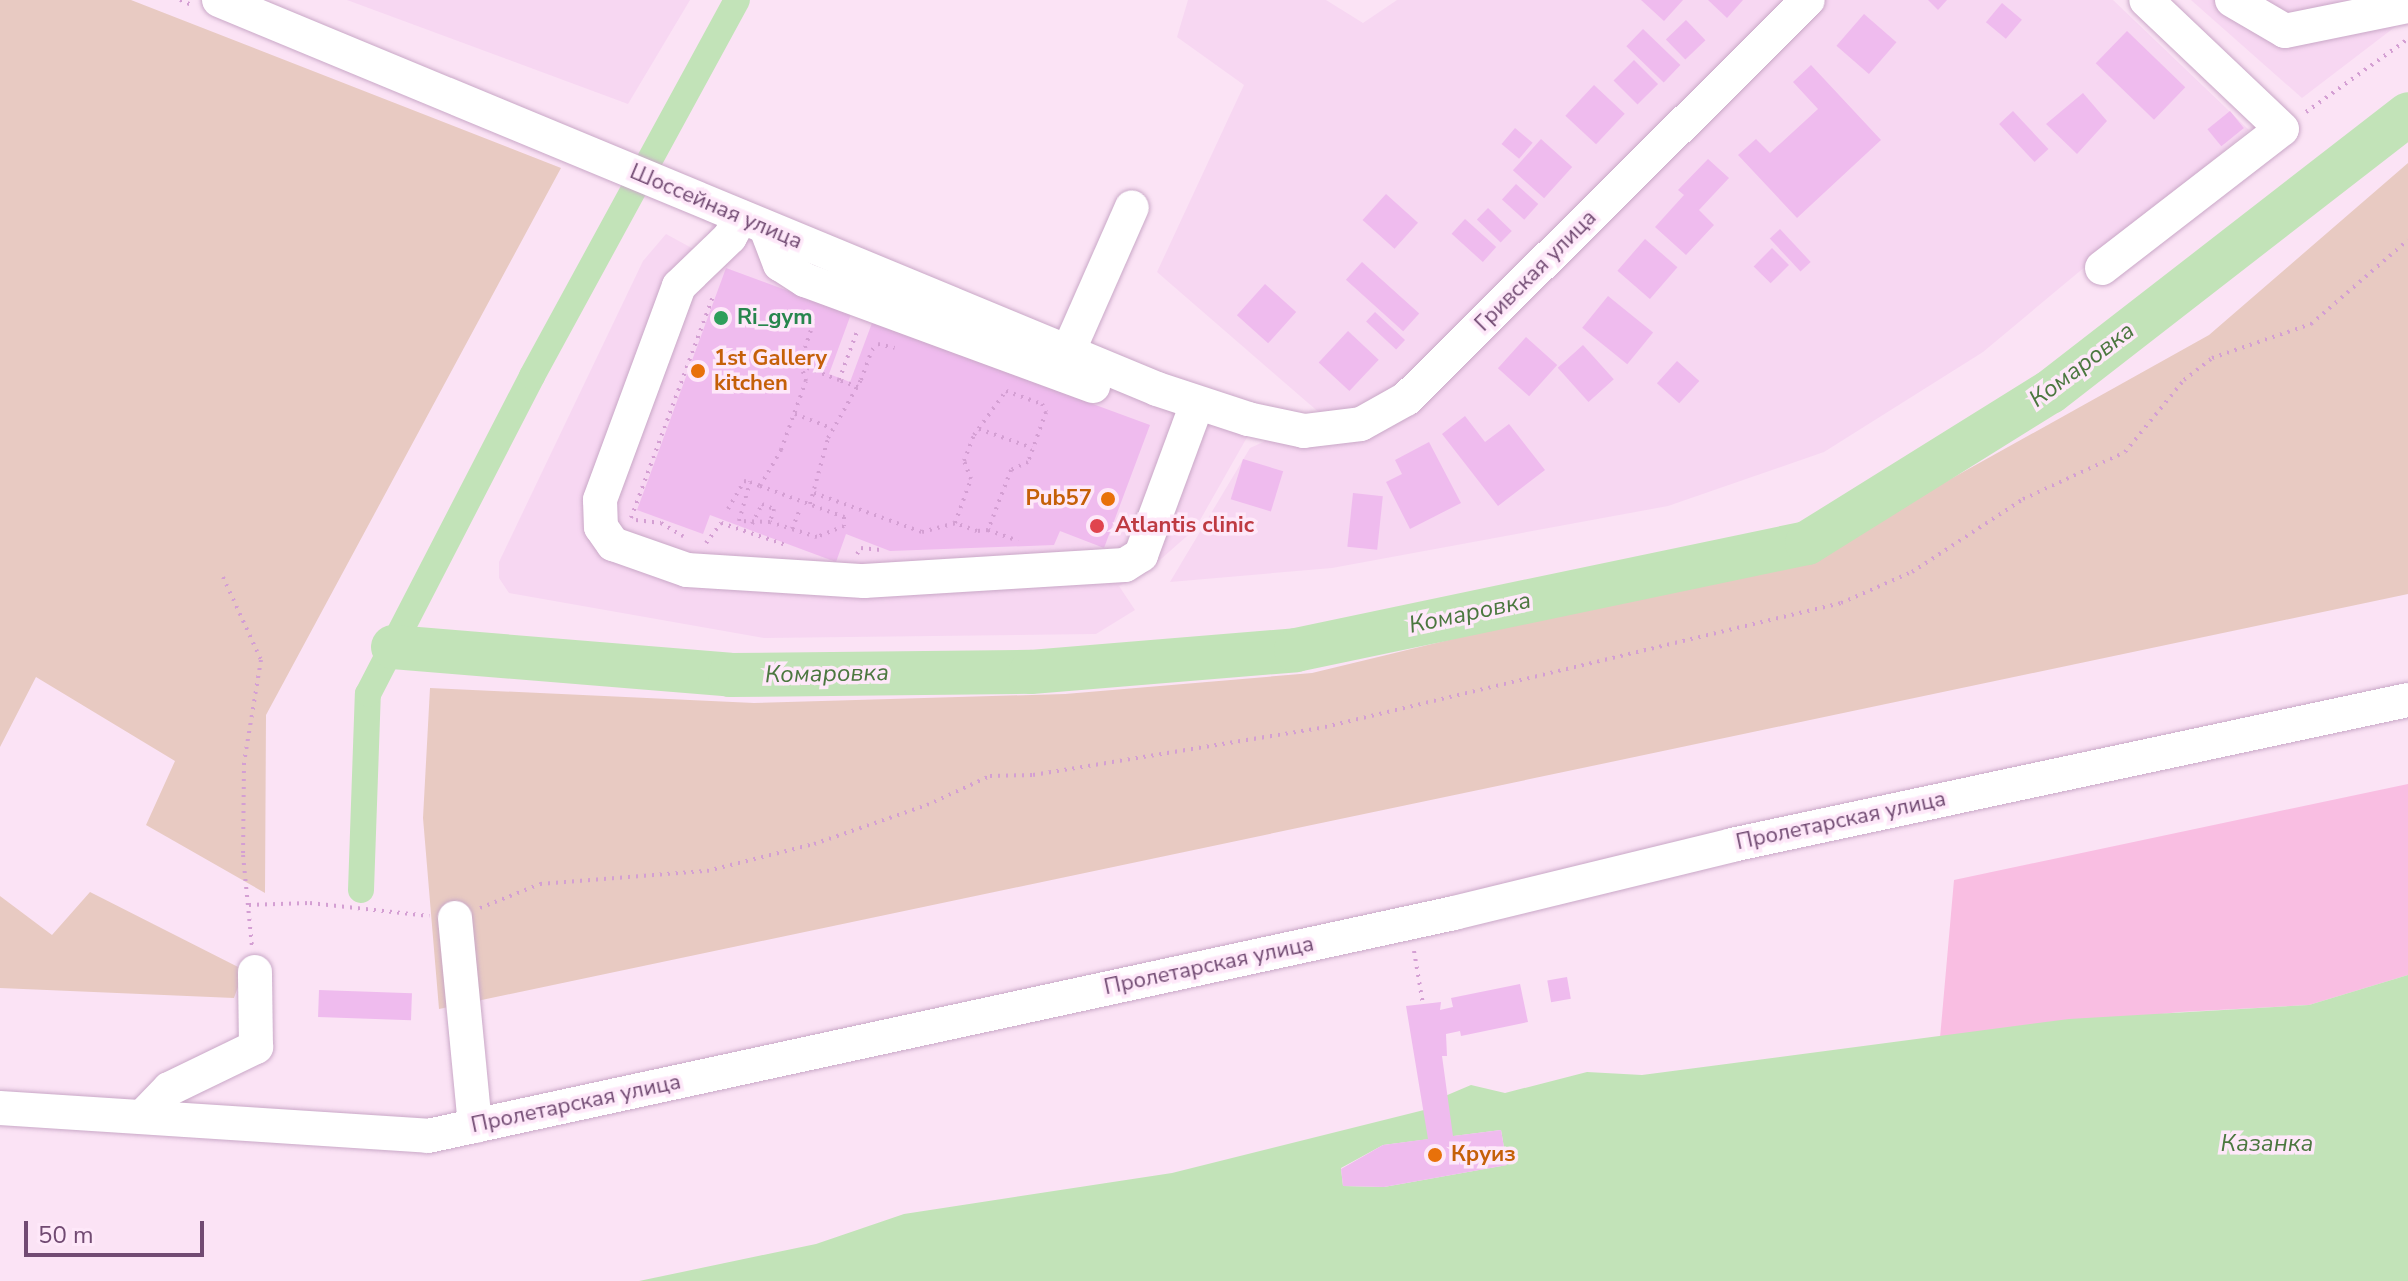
<!DOCTYPE html>
<meta charset="utf-8">
<style>
body{margin:0}
#map{position:relative;width:2408px;height:1281px;overflow:hidden;background:#fbe3f5;font-family:"Nunito Sans",sans-serif}
div>[style]{position:absolute}
[style*='--x']{left:calc(var(--x)*1px);top:calc(var(--y)*1px);width:calc(var(--w)*1px);rotate:calc(var(--a)*1deg)}
.residential>*{inset:0;background:#f7d7f2}
.green>*{inset:0;background:#e8cac2}
.sand>*{inset:0;background:#f9bee2}
.water>*{inset:0;background:#c2e3b8}
.canal>*{height:26px;margin:-13px;padding:0 13px;transform-origin:13px;border-radius:13px;background:#c2e3b8}
.river>*{height:44px;margin:-22px;padding:0 22px;transform-origin:22px;border-radius:22px;background:#c2e3b8}
.building>*{inset:0;background:#efbbee;transform-origin:0 0}
.path>*{height:4px;margin-top:-2px;transform-origin:0;background:repeating-linear-gradient(90deg,#d49fd3 0 2px,transparent 0 8px)}
.roads{filter:drop-shadow(0 0 2px #c9a8c7) drop-shadow(0 0 2px #c9a8c7)}
.minor>*{height:34px;margin:-17px;padding:0 17px;transform-origin:17px;border-radius:17px;background:#fff}
.dots>*{width:22px;height:22px;translate:-50% -50%;box-sizing:border-box;border:4px solid #fee8f9;border-radius:50%}
span{translate:-50% -50%;white-space:nowrap;text-align:center;line-height:1.15;-webkit-text-stroke:7px #fee8f9;paint-order:stroke}
.street-label{font-size:22px;color:#714a72}
.leisure-label{font-size:22px;color:#27864d;font-weight:700}
.left{translate:0 -50%;text-align:left}
.food-label{font-size:22px;color:#c56008;font-weight:700}
.right{translate:-100% -50%;text-align:right}
.health-label{font-size:22px;color:#be3a42;font-weight:700}
.water-label{font-size:24px;color:#4b773f;font-style:italic}
.scale{position:absolute;left:24px;top:1221px;width:180px;height:36px;box-sizing:border-box;border:4px solid #714a72;border-top:0;padding-left:10px;font-size:24px;line-height:28px;white-space:nowrap;color:#714a72;-webkit-text-stroke:6px #fee8f9;paint-order:stroke}
</style>
<div id="map">
<div class="residential">
<div style="clip-path:polygon(347px 0,690px 0,628px 104px)"></div>
<div style="clip-path:polygon(1188px 0,1326px 0,1363px 23px,1397px 0,2113px 0,2249px 130px,1983px 352px,1824px 452px,1668px 506px,1332px 568px,1170px 582px,1250px 448px,1322px 415px,1157px 272px,1244px 85px,1177px 37px)"></div>
<div style="clip-path:polygon(2191px 0,2408px 0,2408px 17px,2302px 98px)"></div>
<div style="clip-path:polygon(714px 221px,1250px 432px,1195px 529px,1145px 573px,1119px 586px,1135px 610px,1096px 634px,764px 638px,509px 593px,499px 578px,499px 562px,643px 261px,666px 234px,699px 252px)"></div>
</div>
<div class="green">
<div style="clip-path:polygon(0 0,131px 0,561px 168px,266px 715px,265px 893px,146px 825px,175px 761px,36px 677px,0 747px)"></div>
<div style="clip-path:polygon(2408px 163px,2408px 594px,439px 1009px,423px 818px,430px 688px,754px 703px,1065px 694px,1312px 673px,1825px 549px,2209px 335px)"></div>
<div style="clip-path:polygon(90px 892px,244px 970px,234px 998px,0 988px,0 896px,52px 935px)"></div>
</div>
<div class="sand">
<div style="clip-path:polygon(2408px 784px,2408px 975px,2309px 1005px,2180px 1012px,1940px 1038px,1954px 880px)"></div>
</div>
<div class="water">
<div style="clip-path:polygon(evenodd,2408px 975px,2408px 1281px,639px 1281px,816px 1244px,904px 1214px,1172px 1173px,1428px 1109px,1438px 1099px,1471px 1085px,1505px 1093px,1587px 1072px,1642px 1075px,2069px 1019px,2309px 1005px,2408px 975px,1501px 1130px,1507px 1165px,1384px 1187px,1343px 1186px,1341px 1168px,1383px 1145px,1501px 1130px)"></div>
</div>
<div class="canal">
<div style="--x:361;--y:890;--w:196;--a:-88"></div>
<div style="--x:368;--y:694;--w:358;--a:-62.7"></div>
<div style="--x:532;--y:376;--w:428;--a:-61.4"></div>
</div>
<div class="river">
<div style="--x:393;--y:647;--w:338;--a:4.7"></div>
<div style="--x:730;--y:675;--w:301;--a:-0.6"></div>
<div style="--x:1031;--y:672;--w:266;--a:-4.7"></div>
<div style="--x:1296;--y:650;--w:522;--a:-11.83"></div>
<div style="--x:1807;--y:543;--w:286;--a:-31.9"></div>
<div style="--x:2050;--y:392;--w:453;--a:-37.8"></div>
</div>
<div class="building">
<div style="clip-path:polygon(1641px 0,1683px 0,1664px 21px)"></div>
<div style="clip-path:polygon(1708px 0,1743px 0,1727px 18px)"></div>
<div style="clip-path:polygon(1928px 0,1947px 0,1938px 10px)"></div>
<div style="left:2002px;top:3px;width:26px;height:25px;rotate:40deg"></div>
<div style="left:1864px;top:14px;width:43px;height:42px;rotate:41deg"></div>
<div style="left:1686px;top:20px;width:28px;height:28px;rotate:46deg"></div>
<div style="left:1643px;top:29px;width:52px;height:24px;rotate:44deg"></div>
<div style="left:2127px;top:31px;width:81px;height:45px;rotate:44deg"></div>
<div style="left:1634px;top:60px;width:34px;height:29px;rotate:45deg"></div>
<div style="clip-path:polygon(1811px 65px,1881px 140px,1797px 218px,1738px 155px,1756px 139px,1770px 153px,1818px 109px,1793px 82px)"></div>
<div style="left:1594px;top:85px;width:42px;height:42px;rotate:43deg"></div>
<div style="clip-path:polygon(2083px 93px,2107px 121px,2077px 154px,2046px 124px)"></div>
<div style="left:2013px;top:111px;width:52px;height:19px;rotate:47deg"></div>
<div style="left:2230px;top:111px;width:22px;height:29px;rotate:51deg"></div>
<div style="left:1515px;top:128px;width:23px;height:21px;rotate:40deg"></div>
<div style="left:1541px;top:139px;width:42px;height:42px;rotate:42deg"></div>
<div style="clip-path:polygon(1708px 159px,1729px 178px,1699px 210px,1714px 225px,1686px 255px,1655px 227px,1684px 195px,1678px 190px)"></div>
<div style="left:1516px;top:184px;width:30px;height:21px;rotate:42deg"></div>
<div style="left:1386px;top:194px;width:43px;height:35px;rotate:42deg"></div>
<div style="left:1488px;top:208px;width:33px;height:16px;rotate:44deg"></div>
<div style="left:1465px;top:219px;width:42px;height:20px;rotate:42deg"></div>
<div style="left:1780px;top:229px;width:45px;height:14px;rotate:47deg"></div>
<div style="left:1645px;top:239px;width:43px;height:42px;rotate:41deg"></div>
<div style="left:1772px;top:248px;width:24px;height:26px;rotate:45deg"></div>
<div style="left:1362px;top:262px;width:77px;height:24px;rotate:42deg"></div>
<div style="clip-path:polygon(726px 268px,851px 314px,829px 374px,850px 382px,872px 323px,1150px 425px,1104px 548px,1060px 531px,1054px 545px,890px 551px,846px 534px,836px 562px,710px 515px,703px 534px,637px 510px)"></div>
<div style="left:1265px;top:284px;width:42px;height:42px;rotate:42deg"></div>
<div style="left:1608px;top:296px;width:58px;height:41px;rotate:39deg"></div>
<div style="left:1375px;top:312px;width:41px;height:13px;rotate:43deg"></div>
<div style="left:1348px;top:331px;width:42px;height:43px;rotate:43deg"></div>
<div style="left:1526px;top:337px;width:42px;height:42px;rotate:42deg"></div>
<div style="left:1583px;top:345px;width:46px;height:34px;rotate:48deg"></div>
<div style="left:1677px;top:361px;width:30px;height:30px;rotate:42deg"></div>
<div style="clip-path:polygon(1465px 416px,1485px 442px,1509px 424px,1545px 470px,1498px 506px,1442px 434px)"></div>
<div style="clip-path:polygon(1429px 442px,1461px 503px,1410px 529px,1386px 482px,1402px 474px,1395px 460px)"></div>
<div style="left:1243px;top:459px;width:42px;height:42px;rotate:17deg"></div>
<div style="left:1353px;top:493px;width:30px;height:54px;rotate:6deg"></div>
<div style="left:1567px;top:977px;width:22px;height:20px;rotate:80deg"></div>
<div style="clip-path:polygon(1520px 984px,1528px 1022px,1461px 1036px,1460px 1031px,1446px 1034px,1447px 1056px,1442px 1056px,1453px 1136px,1501px 1130px,1507px 1165px,1384px 1187px,1343px 1186px,1341px 1169px,1383px 1145px,1428px 1139px,1406px 1006px,1441px 1002px,1440px 1010px,1453px 1007px,1451px 998px)"></div>
<div style="left:319px;top:990px;width:93px;height:27px;rotate:2deg"></div>
</div>
<div class="path">
<div style="--x:180;--y:0;--w:13;--a:23"></div>
<div style="--x:2306;--y:112;--w:125;--a:-35.6"></div>
<div style="--x:800;--y:365;--w:42;--a:21"></div>
<div style="--x:858;--y:387;--w:20;--a:-160"></div>
<div style="--x:839;--y:380;--w:54;--a:-69.6"></div>
<div style="--x:1006;--y:391;--w:38;--a:20"></div>
<div style="--x:1042;--y:404;--w:9;--a:63"></div>
<div style="--x:1046;--y:412;--w:53;--a:109.8"></div>
<div style="--x:1028;--y:462;--w:19;--a:155"></div>
<div style="--x:1011;--y:470;--w:64;--a:111"></div>
<div style="--x:988;--y:530;--w:11;--a:175"></div>
<div style="--x:977;--y:531;--w:23;--a:-160"></div>
<div style="--x:955;--y:523;--w:47;--a:-70"></div>
<div style="--x:971;--y:479;--w:19;--a:-111"></div>
<div style="--x:964;--y:461;--w:28;--a:-69"></div>
<div style="--x:974;--y:435;--w:54;--a:-54"></div>
<div style="--x:795;--y:414;--w:40;--a:21"></div>
<div style="--x:979;--y:429;--w:56;--a:19.7"></div>
<div style="--x:760;--y:486;--w:42;--a:-59.7"></div>
<div style="--x:781;--y:450;--w:73;--a:-70.1"></div>
<div style="--x:806;--y:381;--w:19;--a:-108"></div>
<div style="--x:800;--y:363;--w:44;--a:-71.6"></div>
<div style="--x:814;--y:321;--w:19;--a:-148"></div>
<div style="--x:814;--y:493;--w:115;--a:19.9"></div>
<div style="--x:922;--y:532;--w:34;--a:-15"></div>
<div style="--x:810;--y:504;--w:68;--a:-74.7"></div>
<div style="--x:828;--y:438;--w:67;--a:-60.4"></div>
<div style="--x:861;--y:380;--w:32;--a:-70"></div>
<div style="--x:872;--y:350;--w:8;--a:-45"></div>
<div style="--x:878;--y:344;--w:17;--a:13"></div>
<div style="--x:728;--y:509;--w:32;--a:-60"></div>
<div style="--x:744;--y:481;--w:6;--a:9"></div>
<div style="--x:750;--y:482;--w:11;--a:22"></div>
<div style="--x:760;--y:486;--w:90;--a:20.3"></div>
<div style="--x:844;--y:517;--w:9;--a:90"></div>
<div style="--x:844;--y:526;--w:29;--a:158"></div>
<div style="--x:817;--y:537;--w:49;--a:-162.3"></div>
<div style="--x:770;--y:522;--w:31;--a:-178"></div>
<div style="--x:739;--y:521;--w:41;--a:-74.2"></div>
<div style="--x:631;--y:518;--w:239;--a:-69.7"></div>
<div style="--x:636;--y:520;--w:25;--a:7"></div>
<div style="--x:661;--y:523;--w:26;--a:31"></div>
<div style="--x:752;--y:524;--w:22;--a:-63"></div>
<div style="--x:762;--y:504;--w:13;--a:23"></div>
<div style="--x:774;--y:509;--w:14;--a:107"></div>
<div style="--x:792;--y:529;--w:22;--a:-68"></div>
<div style="--x:988;--y:530;--w:32;--a:20"></div>
<div style="--x:706;--y:543;--w:25;--a:-53"></div>
<div style="--x:721;--y:523;--w:69;--a:18.7"></div>
<div style="--x:857;--y:554;--w:7;--a:-56"></div>
<div style="--x:861;--y:548;--w:20;--a:6"></div>
<div style="--x:223;--y:577;--w:91;--a:65.4"></div>
<div style="--x:261;--y:660;--w:104;--a:99.4"></div>
<div style="--x:244;--y:763;--w:92;--a:90.6"></div>
<div style="--x:243;--y:855;--w:91;--a:84.4"></div>
<div style="--x:249;--y:905;--w:61;--a:-1.9"></div>
<div style="--x:310;--y:903;--w:120;--a:6.2"></div>
<div style="--x:480;--y:908;--w:65;--a:-21.8"></div>
<div style="--x:540;--y:884;--w:168;--a:-4.5"></div>
<div style="--x:707;--y:871;--w:110;--a:-14.2"></div>
<div style="--x:814;--y:844;--w:120;--a:-19"></div>
<div style="--x:927;--y:805;--w:69;--a:-24.7"></div>
<div style="--x:990;--y:776;--w:43;--a:-1.3"></div>
<div style="--x:1033;--y:775;--w:296;--a:-9.3"></div>
<div style="--x:1325;--y:727;--w:531;--a:-13.51"></div>
<div style="--x:1841;--y:603;--w:77;--a:-23.6"></div>
<div style="--x:1912;--y:572;--w:133;--a:-33.3"></div>
<div style="--x:2023;--y:499;--w:112;--a:-24.7"></div>
<div style="--x:2125;--y:452;--w:93;--a:-50.7"></div>
<div style="--x:2184;--y:380;--w:36;--a:-38"></div>
<div style="--x:2212;--y:358;--w:105;--a:-19"></div>
<div style="--x:2311;--y:324;--w:128;--a:-40.9"></div>
<div style="--x:1414;--y:951;--w:54;--a:80.4"></div>
</div>
<div class="roads">
<div class="minor">
<div style="--x:219;--y:0;--w:1015;--a:22.52"></div>
<div style="--x:1157;--y:389;--w:96;--a:18.2"></div>
<div style="--x:1248;--y:419;--w:57;--a:12.1"></div>
<div style="--x:1304;--y:431;--w:57;--a:-7"></div>
<div style="--x:1361;--y:424;--w:51;--a:-29.1"></div>
<div style="--x:1406;--y:399;--w:566;--a:-44.79"></div>
<div style="--x:2232;--y:0;--w:61;--a:30.3"></div>
<div style="--x:2285;--y:31;--w:126;--a:-11.5"></div>
<div style="--x:741;--y:217;--w:23;--a:119"></div>
<div style="--x:730;--y:237;--w:71;--a:136.1"></div>
<div style="--x:679;--y:286;--w:228;--a:110.3"></div>
<div style="--x:600;--y:500;--w:27;--a:88"></div>
<div style="--x:601;--y:527;--w:21;--a:55"></div>
<div style="--x:613;--y:544;--w:78;--a:19.4"></div>
<div style="--x:687;--y:570;--w:177;--a:3.6"></div>
<div style="--x:864;--y:581;--w:261;--a:-3.5"></div>
<div style="--x:1125;--y:565;--w:19;--a:-32"></div>
<div style="--x:1141;--y:555;--w:161;--a:-69.7"></div>
<div style="--x:766;--y:228;--w:39;--a:69"></div>
<div style="--x:780;--y:264;--w:30;--a:33"></div>
<div style="--x:805;--y:280;--w:307;--a:20.2"></div>
<div style="--x:2102;--y:268;--w:227;--a:-37.7"></div>
<div style="--x:2282;--y:129;--w:187;--a:-136.5"></div>
<div style="--x:1068;--y:352;--w:158;--a:-66.2"></div>
<div style="--x:455;--y:918;--w:209;--a:84.5"></div>
<div style="--x:0;--y:1108;--w:429;--a:3.7"></div>
<div style="--x:428;--y:1136;--w:1050;--a:-12.26"></div>
<div style="--x:1454;--y:913;--w:286;--a:-13.7"></div>
<div style="--x:1732;--y:845;--w:691;--a:-12.11"></div>
<div style="--x:142;--y:1117;--w:39;--a:-46"></div>
<div style="--x:169;--y:1089;--w:97;--a:-25.8"></div>
<div style="--x:256;--y:1047;--w:75;--a:-90.8"></div>
</div>
</div>
<div class="dots">
<div style="left:721px;top:318px;background:#2e9e5b"></div>
<div style="left:698px;top:371px;background:#e8710a"></div>
<div style="left:1108px;top:499px;background:#e8710a"></div>
<div style="left:1097px;top:526px;background:#e0444e"></div>
<div style="left:1435px;top:1155px;background:#e8710a"></div>
</div>
<div class="street-label">
<span style="left:716px;top:207px;rotate:23deg">Шоссейная улица</span>
<span style="left:1536px;top:271px;rotate:-45deg">Гривская улица</span>
<span style="left:1841px;top:821px;rotate:-12deg">Пролетарская улица</span>
<span style="left:1209px;top:966px;rotate:-12deg">Пролетарская улица</span>
<span style="left:576px;top:1104px;rotate:-12deg">Пролетарская улица</span>
</div>
<div class="leisure-label">
<span class="left" style="left:737px;top:318px">Ri_gym</span>
</div>
<div class="food-label">
<span class="left" style="left:714px;top:371px">1st Gallery<br>kitchen</span>
<span class="right" style="left:1092px;top:499px">Pub57</span>
<span class="left" style="left:1451px;top:1155px">Круиз</span>
</div>
<div class="health-label">
<span class="left" style="left:1115px;top:526px">Atlantis clinic</span>
</div>
<div class="water-label">
<span style="left:2082px;top:365px;rotate:-37deg">Комаровка</span>
<span style="left:1470px;top:613px;rotate:-12deg">Комаровка</span>
<span style="left:827px;top:674px;rotate:-1deg">Комаровка</span>
<span style="left:2267px;top:1144px">Казанка</span>
</div>
<div class="scale">50 m</div>
</div>
